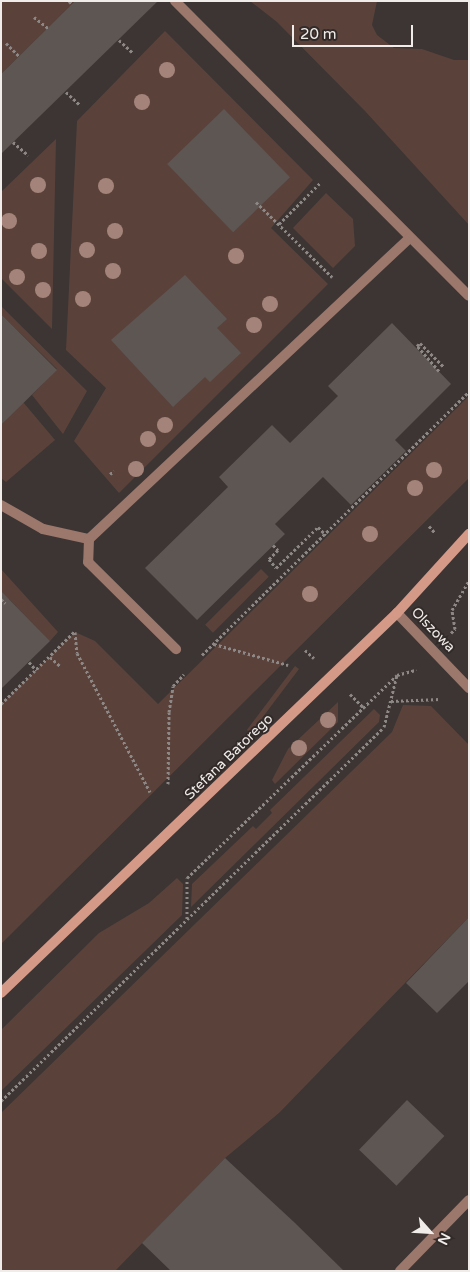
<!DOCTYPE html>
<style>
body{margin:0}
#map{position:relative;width:470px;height:1272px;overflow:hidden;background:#3c3533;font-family:"Varela Round",sans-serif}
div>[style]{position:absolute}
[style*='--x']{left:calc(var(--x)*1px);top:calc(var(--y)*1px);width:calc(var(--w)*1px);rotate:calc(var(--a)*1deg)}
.green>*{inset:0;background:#5a423b;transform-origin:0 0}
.building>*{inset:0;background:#5e5653;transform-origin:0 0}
.path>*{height:3px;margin-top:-1.5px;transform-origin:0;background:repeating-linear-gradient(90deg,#8d8785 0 2.5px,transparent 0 5px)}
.lane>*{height:10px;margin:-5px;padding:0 5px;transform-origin:5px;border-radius:5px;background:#9c776b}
.street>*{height:10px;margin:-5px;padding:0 5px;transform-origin:5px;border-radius:5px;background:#9c776b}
.secondary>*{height:10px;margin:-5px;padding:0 5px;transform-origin:5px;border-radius:5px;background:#d59988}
.trees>*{width:16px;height:16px;margin:-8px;border-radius:50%;background:#a4847a}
span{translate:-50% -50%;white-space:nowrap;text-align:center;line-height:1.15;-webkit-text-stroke:4px #322b29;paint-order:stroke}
.street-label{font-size:14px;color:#f0ecea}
.frame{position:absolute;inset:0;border:2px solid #f0ecea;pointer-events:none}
.north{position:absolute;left:405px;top:1207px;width:50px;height:50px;-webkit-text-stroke:4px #322b29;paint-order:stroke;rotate:116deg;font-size:14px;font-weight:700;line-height:20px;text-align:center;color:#f0ecea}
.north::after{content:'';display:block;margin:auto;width:18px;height:22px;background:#f0ecea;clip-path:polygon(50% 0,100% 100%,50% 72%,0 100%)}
.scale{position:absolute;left:292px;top:25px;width:121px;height:22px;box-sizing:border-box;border:2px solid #f0ecea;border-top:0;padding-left:6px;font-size:15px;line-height:18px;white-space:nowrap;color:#f0ecea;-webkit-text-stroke:4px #322b29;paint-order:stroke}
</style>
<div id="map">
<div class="green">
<div style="clip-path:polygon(1px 1px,75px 1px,1px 74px)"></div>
<div style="clip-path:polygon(250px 1px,377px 1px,372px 25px,377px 35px,394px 48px,422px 49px,454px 60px,469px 60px,469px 225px,365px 111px,277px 22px)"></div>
<div style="clip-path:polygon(165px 31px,313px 180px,271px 228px,328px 284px,119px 493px,74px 441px,106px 388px,66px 350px,77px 121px)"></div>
<div style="clip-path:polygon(56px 139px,52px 329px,1px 278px,1px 192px)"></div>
<div style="clip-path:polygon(326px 193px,353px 219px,355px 246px,333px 268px,293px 228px)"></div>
<div style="clip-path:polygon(1px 306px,87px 391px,63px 434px,32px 395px,57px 369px,1px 314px)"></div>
<div style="clip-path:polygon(469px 396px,469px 478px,1px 944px,1px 704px,75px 632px,95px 641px,158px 704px)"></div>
<div style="clip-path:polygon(23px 402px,55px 440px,6px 482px,1px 478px,1px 425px)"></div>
<div style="clip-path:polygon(1px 569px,58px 632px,50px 641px,9px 599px,1px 607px)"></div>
<div style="left:261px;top:569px;width:11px;height:79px;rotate:45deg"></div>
<div style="left:295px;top:666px;width:5px;height:80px;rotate:37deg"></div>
<div style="clip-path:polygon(338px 702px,338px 722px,275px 784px,272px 780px,288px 749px)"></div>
<div style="clip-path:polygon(403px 705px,431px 706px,469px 745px,469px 917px,279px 1113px,225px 1158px,115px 1271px,1px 1271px,1px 1113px,392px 732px)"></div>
<div style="clip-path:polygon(374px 709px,380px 715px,379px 722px,191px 907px,192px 884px,253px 826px,256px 829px,272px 813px,270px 810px)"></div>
<div style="clip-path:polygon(177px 878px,183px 884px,182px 915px,1px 1091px,1px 1030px,99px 933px,149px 903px)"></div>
</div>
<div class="building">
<div style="clip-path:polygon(75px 1px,158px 1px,1px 154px,1px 74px)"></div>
<div style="left:224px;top:109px;width:95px;height:79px;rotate:46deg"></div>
<div style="clip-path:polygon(185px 275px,227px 319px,217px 328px,241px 353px,210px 382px,205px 377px,173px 407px,111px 340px)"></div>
<div style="clip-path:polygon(1px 314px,57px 370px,1px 425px)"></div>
<div style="clip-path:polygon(392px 323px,451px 384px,395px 440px,406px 451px,351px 505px,323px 477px,275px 524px,285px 534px,197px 620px,145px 568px,228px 487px,219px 477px,272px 425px,290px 443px,338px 396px,328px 386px)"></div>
<div style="clip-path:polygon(1px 591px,50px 641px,1px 689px)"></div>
<div style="clip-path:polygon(469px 917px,469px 981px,437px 1013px,406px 983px)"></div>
<div style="left:407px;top:1100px;width:52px;height:69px;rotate:44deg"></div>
<div style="clip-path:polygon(225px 1158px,295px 1223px,344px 1271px,171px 1271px,142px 1243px)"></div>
</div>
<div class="path">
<div style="--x:69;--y:1;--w:4;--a:45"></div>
<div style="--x:34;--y:17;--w:18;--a:38"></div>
<div style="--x:119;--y:40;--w:19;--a:43"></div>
<div style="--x:6;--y:43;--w:18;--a:45"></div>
<div style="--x:66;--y:92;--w:19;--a:43"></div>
<div style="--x:13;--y:142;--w:20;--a:41"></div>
<div style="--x:256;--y:202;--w:107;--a:44.6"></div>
<div style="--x:279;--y:224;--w:58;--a:-45"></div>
<div style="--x:439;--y:371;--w:33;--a:-131"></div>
<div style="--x:417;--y:346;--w:4;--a:-45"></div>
<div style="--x:420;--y:343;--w:33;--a:45"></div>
<div style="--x:110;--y:474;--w:5;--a:-37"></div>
<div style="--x:429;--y:526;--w:9;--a:49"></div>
<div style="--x:273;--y:545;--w:7;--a:45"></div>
<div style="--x:278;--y:550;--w:13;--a:135"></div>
<div style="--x:269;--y:559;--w:11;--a:52"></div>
<div style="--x:276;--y:568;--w:59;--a:-44.3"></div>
<div style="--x:318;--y:527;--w:11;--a:45"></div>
<div style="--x:1;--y:599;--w:6;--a:45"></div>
<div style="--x:75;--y:632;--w:21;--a:85"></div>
<div style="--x:77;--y:653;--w:157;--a:62.3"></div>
<div style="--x:451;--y:633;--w:6;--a:-45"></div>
<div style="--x:455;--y:629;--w:19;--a:-99"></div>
<div style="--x:452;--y:610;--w:34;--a:-60"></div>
<div style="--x:214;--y:644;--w:77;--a:15.8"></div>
<div style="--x:305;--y:650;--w:12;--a:42"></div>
<div style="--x:202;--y:655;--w:375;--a:-44.6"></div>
<div style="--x:50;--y:657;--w:13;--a:42"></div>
<div style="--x:29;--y:662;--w:11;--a:49"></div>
<div style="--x:350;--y:694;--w:20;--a:45"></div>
<div style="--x:391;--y:701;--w:49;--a:-2.3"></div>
<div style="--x:1;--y:704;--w:103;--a:-44.6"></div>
<div style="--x:168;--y:784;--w:72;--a:-89.2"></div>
<div style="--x:169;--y:712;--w:26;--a:-81"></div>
<div style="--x:173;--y:686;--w:16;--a:-47"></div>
<div style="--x:187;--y:919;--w:41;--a:-90"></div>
<div style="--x:187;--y:878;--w:292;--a:-44"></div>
<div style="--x:397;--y:675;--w:20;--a:-15"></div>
<div style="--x:1;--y:1101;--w:535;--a:-44.32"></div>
<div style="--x:384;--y:727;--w:54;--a:-76"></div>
</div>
<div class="lane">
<div style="--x:175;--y:1;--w:416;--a:45.1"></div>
<div style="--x:1;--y:505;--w:48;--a:29.7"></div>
<div style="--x:43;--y:529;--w:47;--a:12.3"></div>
<div style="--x:89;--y:539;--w:440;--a:-43.2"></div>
<div style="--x:89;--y:539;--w:23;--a:92"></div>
<div style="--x:88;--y:562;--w:124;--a:44.7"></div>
</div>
<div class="street">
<div style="--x:397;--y:613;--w:104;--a:46.2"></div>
<div style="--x:400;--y:1271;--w:99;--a:-45.8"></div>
</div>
<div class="secondary">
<div style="--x:1;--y:993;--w:549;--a:-43.82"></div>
<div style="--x:397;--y:613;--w:107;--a:-47.7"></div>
</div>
<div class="trees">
<div style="left:167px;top:70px"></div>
<div style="left:142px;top:102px"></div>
<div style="left:38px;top:185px"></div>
<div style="left:106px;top:186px"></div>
<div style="left:9px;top:221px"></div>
<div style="left:115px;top:231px"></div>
<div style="left:87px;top:250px"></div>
<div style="left:39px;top:251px"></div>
<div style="left:236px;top:256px"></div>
<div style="left:113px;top:271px"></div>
<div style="left:17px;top:277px"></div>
<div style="left:43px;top:290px"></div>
<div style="left:83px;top:299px"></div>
<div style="left:270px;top:304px"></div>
<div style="left:254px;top:325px"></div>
<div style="left:165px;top:425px"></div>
<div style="left:148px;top:439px"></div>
<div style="left:136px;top:469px"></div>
<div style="left:434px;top:470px"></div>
<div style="left:415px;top:488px"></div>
<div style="left:370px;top:534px"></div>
<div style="left:310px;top:594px"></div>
<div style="left:328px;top:720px"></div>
<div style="left:299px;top:748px"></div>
</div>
<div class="street-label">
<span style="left:433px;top:630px;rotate:46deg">Olszowa</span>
<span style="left:229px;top:757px;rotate:-44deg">Stefana Batorego</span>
</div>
<div class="frame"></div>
<div class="north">N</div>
<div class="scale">20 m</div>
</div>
